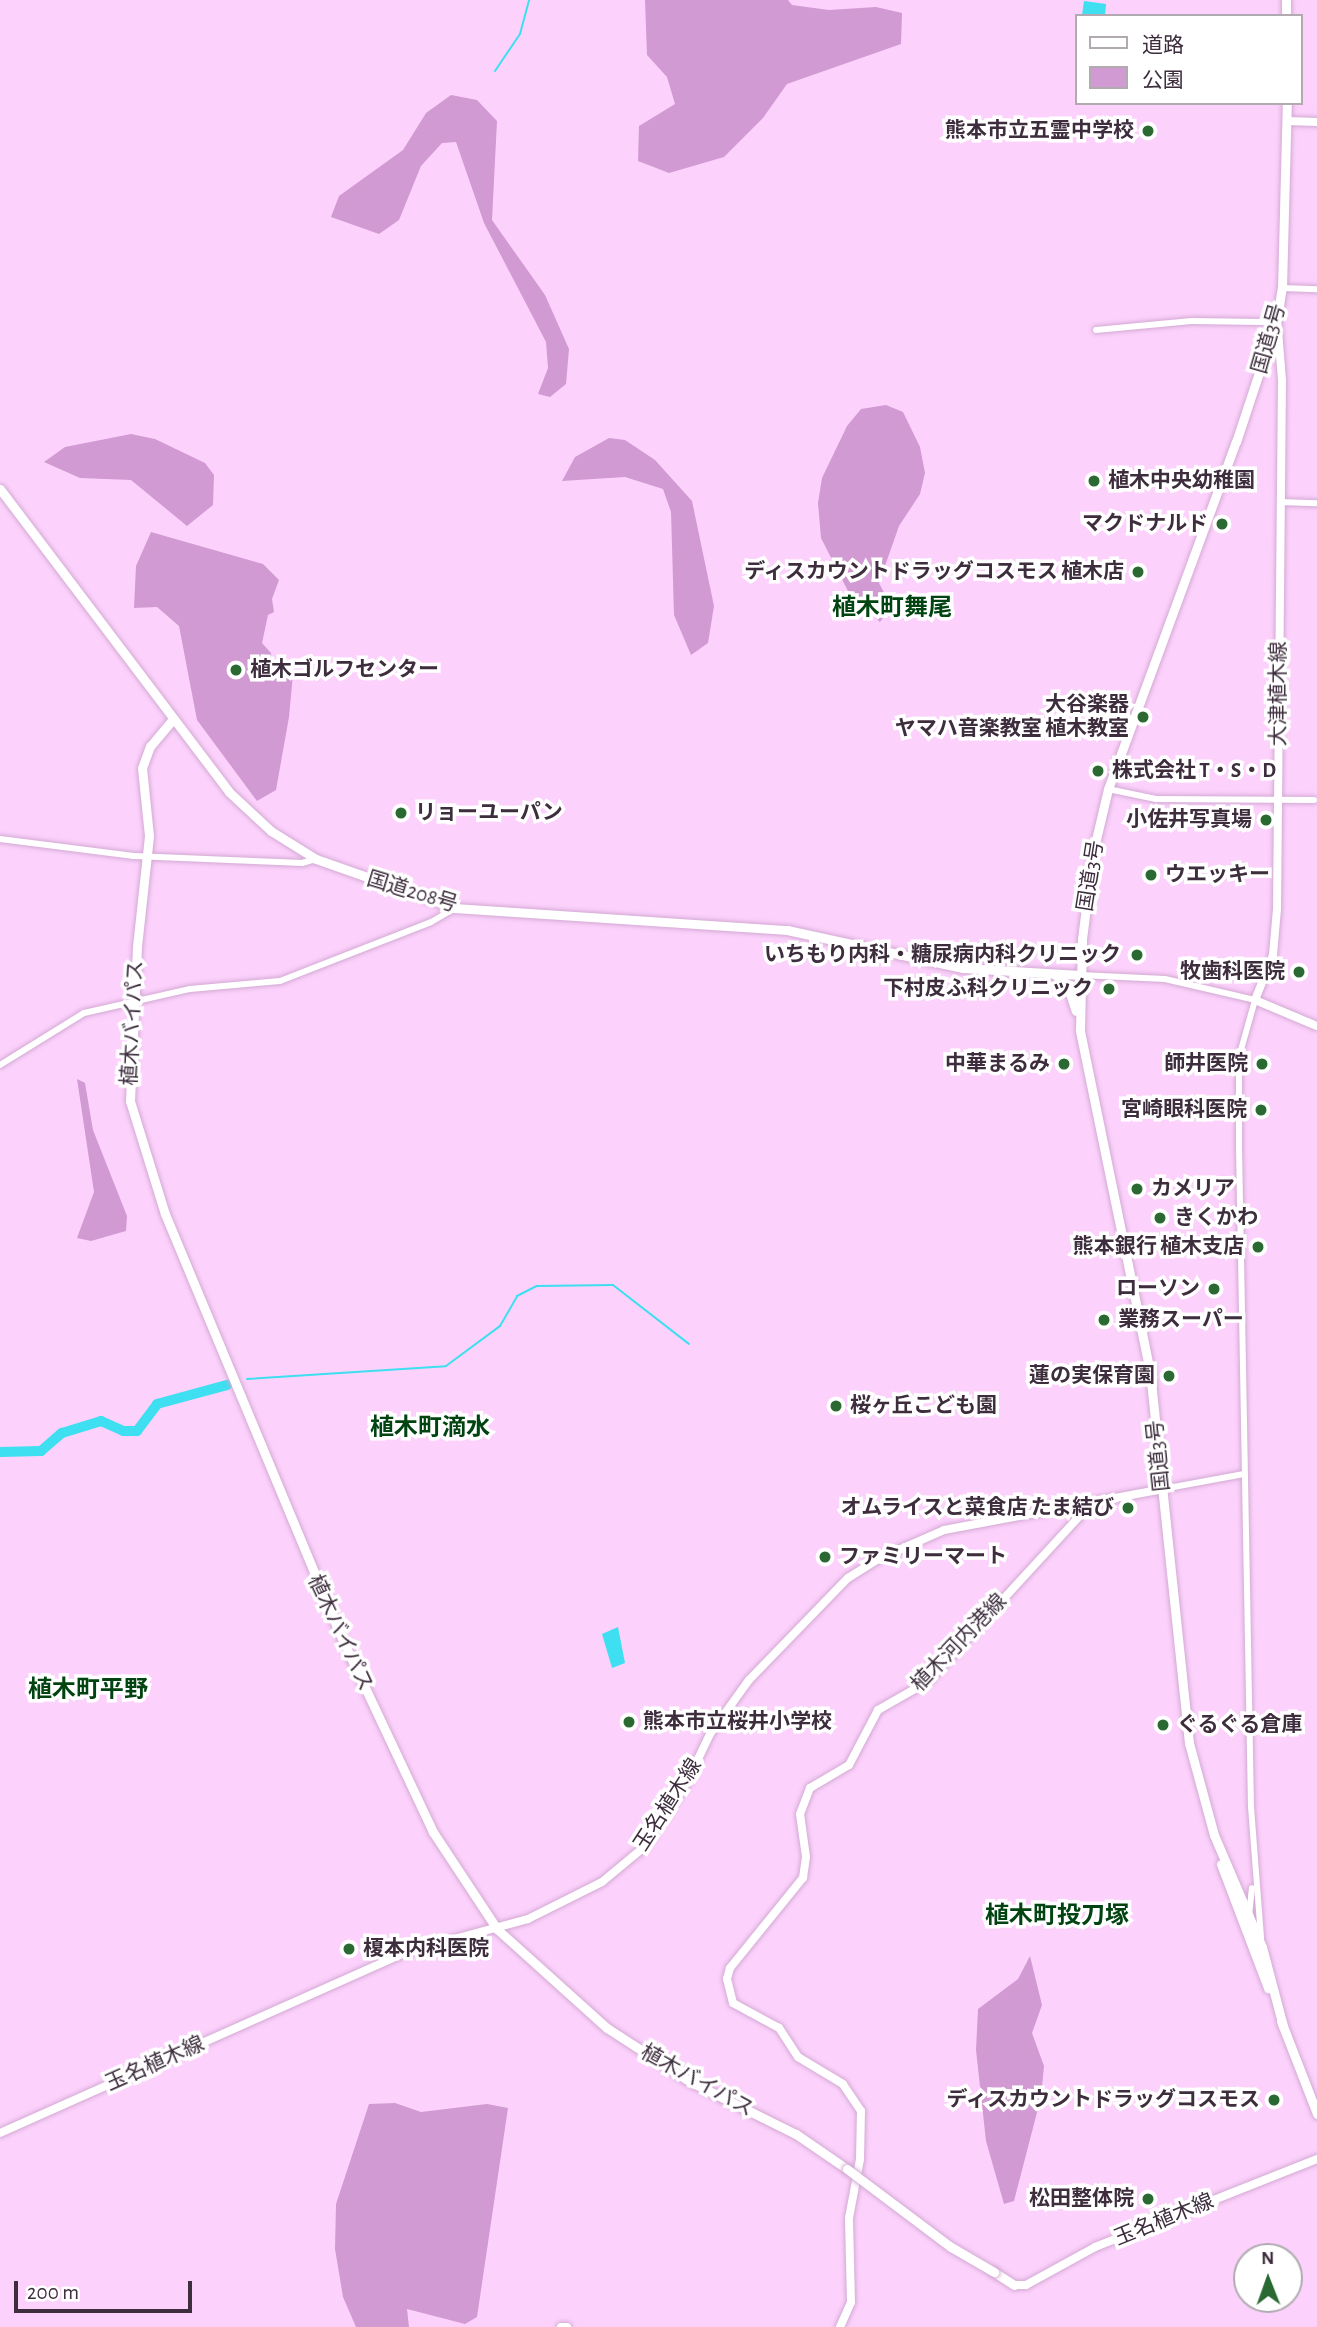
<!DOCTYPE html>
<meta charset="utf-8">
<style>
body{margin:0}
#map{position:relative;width:1317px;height:2327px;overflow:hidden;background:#fcd2fc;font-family:"Alegreya Sans","Noto Sans JP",sans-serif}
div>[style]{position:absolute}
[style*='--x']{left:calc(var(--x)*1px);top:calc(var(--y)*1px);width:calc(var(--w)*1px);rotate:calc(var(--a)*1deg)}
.green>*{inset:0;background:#d19ad2}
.water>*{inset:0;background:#3ddff0}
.stream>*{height:2px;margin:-1px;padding:0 1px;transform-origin:1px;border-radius:1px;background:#3ddff0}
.river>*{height:10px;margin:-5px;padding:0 5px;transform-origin:5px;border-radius:5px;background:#3ddff0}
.roads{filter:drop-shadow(0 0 2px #d3aad3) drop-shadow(0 0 2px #d3aad3)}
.minor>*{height:6px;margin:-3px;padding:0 3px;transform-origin:3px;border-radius:3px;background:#fff}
.major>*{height:8px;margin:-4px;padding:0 4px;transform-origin:4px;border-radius:4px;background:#fff}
.highway>*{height:9px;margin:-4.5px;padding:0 4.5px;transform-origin:4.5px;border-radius:4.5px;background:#fff}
.bridges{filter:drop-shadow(0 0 2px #d3aad3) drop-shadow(0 0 2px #d3aad3)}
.highway-bridge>*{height:9px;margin:-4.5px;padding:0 4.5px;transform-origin:4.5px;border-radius:4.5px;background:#fff}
.dots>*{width:19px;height:19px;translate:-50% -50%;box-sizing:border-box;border:4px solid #fff;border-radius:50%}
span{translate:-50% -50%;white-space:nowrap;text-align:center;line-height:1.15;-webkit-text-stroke:7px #fff;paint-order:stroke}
.poi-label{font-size:21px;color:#3d2d3d;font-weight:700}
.right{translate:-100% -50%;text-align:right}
.left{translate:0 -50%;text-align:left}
.street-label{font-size:21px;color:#3d2d3d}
.quarter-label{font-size:24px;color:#014311;font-weight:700}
.legend{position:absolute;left:1075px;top:14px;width:228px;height:91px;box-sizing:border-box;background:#fff;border:2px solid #b1abb1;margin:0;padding:9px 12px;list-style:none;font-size:21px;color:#3d2d3d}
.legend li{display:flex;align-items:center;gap:14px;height:35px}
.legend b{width:35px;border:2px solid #b1abb1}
.north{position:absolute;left:1233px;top:2243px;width:70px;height:70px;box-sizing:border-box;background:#fff;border:2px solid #b1abb1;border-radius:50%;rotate:359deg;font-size:19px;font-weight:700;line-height:28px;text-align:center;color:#3d2d3d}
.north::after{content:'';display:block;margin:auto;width:24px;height:32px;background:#2a6932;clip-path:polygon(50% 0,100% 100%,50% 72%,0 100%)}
.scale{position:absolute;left:14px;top:2281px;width:178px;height:32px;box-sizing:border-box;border:4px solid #3d2d3d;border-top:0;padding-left:9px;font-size:21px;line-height:24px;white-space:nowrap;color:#3d2d3d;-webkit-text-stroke:5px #fff;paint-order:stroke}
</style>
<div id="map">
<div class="green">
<div style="clip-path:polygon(645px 0,788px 0,792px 5px,829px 10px,876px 7px,902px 13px,901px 44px,787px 84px,763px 118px,724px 157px,669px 173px,638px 161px,639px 126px,675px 104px,667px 77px,647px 55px)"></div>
<div style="clip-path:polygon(451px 95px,477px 100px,497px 121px,492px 220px,545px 295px,569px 349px,566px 384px,550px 397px,538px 394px,548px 368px,546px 342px,484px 223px,456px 142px,442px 143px,421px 166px,399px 220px,379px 234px,331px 217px,339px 196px,403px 150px,426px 113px)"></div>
<div style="clip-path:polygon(886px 405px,903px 412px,920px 447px,925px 473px,920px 494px,899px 526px,879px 583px,891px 606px,880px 622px,849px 593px,821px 538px,818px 503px,822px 478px,847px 426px,861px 409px)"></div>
<div style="clip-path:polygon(131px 434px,155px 439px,205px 463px,214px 475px,213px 505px,187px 526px,131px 480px,80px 478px,44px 462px,65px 447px)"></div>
<div style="clip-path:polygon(609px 438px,625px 440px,655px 460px,692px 501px,714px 606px,708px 643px,691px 655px,674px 615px,671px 512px,663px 489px,625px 477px,562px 481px,575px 457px)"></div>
<div style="clip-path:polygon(151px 532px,263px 564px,279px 580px,272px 599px,274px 612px,268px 615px,262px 643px,271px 653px,272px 666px,293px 674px,289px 717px,276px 790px,257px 801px,197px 720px,179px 626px,157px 607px,134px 608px,136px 566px)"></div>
<div style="clip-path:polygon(77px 1079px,85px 1083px,93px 1130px,127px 1216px,126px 1231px,91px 1241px,77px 1238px,94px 1192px)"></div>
<div style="clip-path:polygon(1030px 1956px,1042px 2005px,1032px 2033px,1044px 2066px,1041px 2097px,1014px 2201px,1004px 2204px,986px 2141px,976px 2050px,978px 2009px,1018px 1979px)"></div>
<div style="clip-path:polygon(395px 2103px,421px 2112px,487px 2104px,508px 2108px,477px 2317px,465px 2324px,407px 2309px,409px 2327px,356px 2327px,343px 2297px,335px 2249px,336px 2204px,369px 2104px)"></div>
</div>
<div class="water">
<div style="clip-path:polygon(1084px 1px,1106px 4px,1105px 16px,1082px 15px)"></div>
<div style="clip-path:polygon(618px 1627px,625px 1663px,612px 1668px,602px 1634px)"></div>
</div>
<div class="stream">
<div style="--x:495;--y:71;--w:45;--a:-56"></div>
<div style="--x:520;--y:34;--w:35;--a:-75"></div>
<div style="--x:247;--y:1379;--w:199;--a:-3.7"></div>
<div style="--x:446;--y:1366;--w:67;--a:-36.5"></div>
<div style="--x:500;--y:1326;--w:34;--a:-60"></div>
<div style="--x:517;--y:1296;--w:22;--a:-27"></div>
<div style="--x:537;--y:1286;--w:76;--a:-0.8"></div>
<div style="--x:613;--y:1285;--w:96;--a:37.8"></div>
</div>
<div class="river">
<div style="--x:0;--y:1452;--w:41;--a:-1.4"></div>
<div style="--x:41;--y:1451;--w:28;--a:-41"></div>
<div style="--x:62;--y:1433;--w:41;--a:-17.1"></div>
<div style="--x:101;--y:1421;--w:24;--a:24"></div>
<div style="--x:123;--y:1431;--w:14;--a:0"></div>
<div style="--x:137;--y:1431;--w:34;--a:-53"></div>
<div style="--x:157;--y:1404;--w:73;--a:-15.2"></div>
</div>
<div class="roads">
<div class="minor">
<div style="--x:1282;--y:288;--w:35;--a:2"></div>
<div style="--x:1096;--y:330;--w:96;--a:-5.4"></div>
<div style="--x:1192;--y:321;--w:71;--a:0.8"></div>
<div style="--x:1263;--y:322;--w:15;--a:-16"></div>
<div style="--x:1280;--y:502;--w:37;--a:2"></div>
<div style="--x:1108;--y:789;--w:49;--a:11.8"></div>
<div style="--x:1156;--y:799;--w:158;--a:0.4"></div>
<div style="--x:0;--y:839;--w:135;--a:7.2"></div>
<div style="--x:134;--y:856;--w:168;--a:2.4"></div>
<div style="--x:302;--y:863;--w:15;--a:-16"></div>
<div style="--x:1080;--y:975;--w:85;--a:2.7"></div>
<div style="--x:1165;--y:979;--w:92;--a:13.1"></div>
<div style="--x:1255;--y:1000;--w:59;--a:105.7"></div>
<div style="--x:1239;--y:1057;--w:90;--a:90"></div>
<div style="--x:1239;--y:1147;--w:660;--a:88.96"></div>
<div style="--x:1251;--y:1807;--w:131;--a:85.6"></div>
<div style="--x:0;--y:1065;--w:99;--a:-31.8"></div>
<div style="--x:84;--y:1013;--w:109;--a:-12.8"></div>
<div style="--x:190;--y:989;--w:90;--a:-5.1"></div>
<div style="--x:280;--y:981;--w:162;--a:-21.3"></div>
<div style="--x:431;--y:922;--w:28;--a:-30"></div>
<div style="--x:1125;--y:1246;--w:115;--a:-0.5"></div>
<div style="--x:1163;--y:1489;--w:82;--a:-10.5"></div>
<div style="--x:1249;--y:1916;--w:28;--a:-84"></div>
</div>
<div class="major">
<div style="--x:1287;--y:121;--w:30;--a:2"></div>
<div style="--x:1277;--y:318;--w:62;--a:85.4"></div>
<div style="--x:1282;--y:380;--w:529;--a:90.54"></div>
<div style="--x:1277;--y:909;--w:46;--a:95"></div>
<div style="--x:1273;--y:955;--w:48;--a:111.8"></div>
<div style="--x:1255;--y:1000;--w:67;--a:22.8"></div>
<div style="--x:0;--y:2133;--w:445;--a:-24"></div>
<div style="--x:406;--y:1952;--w:126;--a:-15.1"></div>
<div style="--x:528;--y:1919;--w:83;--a:-26.6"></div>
<div style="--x:602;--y:1882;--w:53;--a:-39.7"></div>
<div style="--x:643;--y:1848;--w:79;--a:-56.3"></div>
<div style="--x:687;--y:1782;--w:53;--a:-64.4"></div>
<div style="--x:710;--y:1734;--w:67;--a:-54.2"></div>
<div style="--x:749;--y:1680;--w:142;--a:-45.9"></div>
<div style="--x:848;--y:1578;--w:36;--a:-32"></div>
<div style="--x:878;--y:1559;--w:72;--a:-23.7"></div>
<div style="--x:944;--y:1530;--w:223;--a:-10.6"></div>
<div style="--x:1014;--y:2285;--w:12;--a:0"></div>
<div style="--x:1026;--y:2285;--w:79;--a:-28.8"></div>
<div style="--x:1095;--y:2247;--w:239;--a:-21.6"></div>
<div style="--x:561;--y:2327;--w:6;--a:0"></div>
<div style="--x:840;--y:2327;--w:27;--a:-66"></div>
<div style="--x:851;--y:2302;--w:84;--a:-91.4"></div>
<div style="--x:849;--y:2218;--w:60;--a:-79.4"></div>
<div style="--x:860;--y:2159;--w:48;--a:-88.8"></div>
<div style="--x:861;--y:2111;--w:32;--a:-124"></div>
<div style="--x:843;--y:2084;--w:52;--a:-149"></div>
<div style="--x:798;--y:2057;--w:35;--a:-123"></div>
<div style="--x:779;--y:2028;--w:52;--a:-151.5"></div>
<div style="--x:733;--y:2003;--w:25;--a:-104"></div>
<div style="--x:727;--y:1979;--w:11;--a:-75"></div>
<div style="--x:730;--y:1968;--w:116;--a:-51"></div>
<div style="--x:803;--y:1878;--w:21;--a:-82"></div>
<div style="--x:806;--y:1857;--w:43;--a:-97.9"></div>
<div style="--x:800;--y:1814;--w:28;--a:-69"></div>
<div style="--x:810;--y:1788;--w:45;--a:-30.5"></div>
<div style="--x:849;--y:1765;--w:62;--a:-62.2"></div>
<div style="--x:878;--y:1710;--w:56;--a:-29.7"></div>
<div style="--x:927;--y:1682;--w:239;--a:-47.4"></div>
</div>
<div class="highway">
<div style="--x:1286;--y:0;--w:16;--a:90"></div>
<div style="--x:0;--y:489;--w:380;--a:52.9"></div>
<div style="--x:229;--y:792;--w:57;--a:42.9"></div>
<div style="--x:271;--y:831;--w:53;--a:31.9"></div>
<div style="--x:316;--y:859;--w:147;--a:19.4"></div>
<div style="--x:455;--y:908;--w:333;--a:3.8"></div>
<div style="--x:787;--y:930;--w:180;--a:12.2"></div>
<div style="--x:963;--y:968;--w:117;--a:3.4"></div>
<div style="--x:173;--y:719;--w:35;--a:130"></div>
<div style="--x:150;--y:746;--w:23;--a:110"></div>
<div style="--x:142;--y:768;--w:68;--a:84.1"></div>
<div style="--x:149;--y:836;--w:112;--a:96.2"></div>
<div style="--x:137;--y:947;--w:154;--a:92.6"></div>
<div style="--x:130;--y:1101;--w:118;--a:72.8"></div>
<div style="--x:165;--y:1214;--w:448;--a:67.4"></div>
<div style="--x:337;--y:1628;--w:225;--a:64.8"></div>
<div style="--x:433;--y:1832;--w:116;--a:56.6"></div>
<div style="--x:497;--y:1929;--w:148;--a:42"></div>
<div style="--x:607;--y:2028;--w:98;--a:32.9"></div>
<div style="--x:689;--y:2081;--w:119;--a:26.4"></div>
<div style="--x:796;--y:2134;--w:62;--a:34.5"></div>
<div style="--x:1054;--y:974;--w:16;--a:38"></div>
<div style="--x:1067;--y:984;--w:28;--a:72"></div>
<div style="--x:1221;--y:1864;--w:133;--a:69.2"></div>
<div style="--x:1281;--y:2021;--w:100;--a:68.8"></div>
<div style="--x:1283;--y:2026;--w:82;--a:-104.9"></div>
<div style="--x:1262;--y:1947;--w:122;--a:-113.2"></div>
<div style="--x:1214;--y:1835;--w:95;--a:-105.2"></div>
<div style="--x:1189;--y:1743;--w:373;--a:-96"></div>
<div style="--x:1150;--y:1372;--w:349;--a:-101.6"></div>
<div style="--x:1080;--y:1030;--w:91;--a:-88.7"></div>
<div style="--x:1082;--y:939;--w:88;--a:-82.8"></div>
<div style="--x:1093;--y:852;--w:65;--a:-76.6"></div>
<div style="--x:1108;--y:789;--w:370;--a:-69.8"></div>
<div style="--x:1236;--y:442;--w:131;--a:-71.7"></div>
<div style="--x:1277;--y:318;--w:30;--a:-81"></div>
<div style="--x:1282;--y:288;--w:185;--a:-88.5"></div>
<div style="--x:994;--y:2272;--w:24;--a:33"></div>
</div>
</div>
<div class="bridges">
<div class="highway-bridge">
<div style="--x:847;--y:2169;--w:130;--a:36.9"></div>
<div style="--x:951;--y:2247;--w:50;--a:30.2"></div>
</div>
</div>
<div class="dots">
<div style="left:1148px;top:131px;background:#2a6932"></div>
<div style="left:1094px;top:481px;background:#2a6932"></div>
<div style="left:1222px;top:524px;background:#2a6932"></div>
<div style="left:1138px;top:572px;background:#2a6932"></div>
<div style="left:236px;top:670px;background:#2a6932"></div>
<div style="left:1143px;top:717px;background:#2a6932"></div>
<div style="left:1098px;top:771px;background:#2a6932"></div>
<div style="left:401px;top:813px;background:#2a6932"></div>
<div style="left:1266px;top:820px;background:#2a6932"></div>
<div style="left:1151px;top:875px;background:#2a6932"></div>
<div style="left:1137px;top:955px;background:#2a6932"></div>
<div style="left:1299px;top:972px;background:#2a6932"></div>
<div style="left:1109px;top:989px;background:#2a6932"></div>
<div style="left:1064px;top:1064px;background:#2a6932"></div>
<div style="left:1262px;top:1064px;background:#2a6932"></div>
<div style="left:1261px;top:1110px;background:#2a6932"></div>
<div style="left:1137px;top:1189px;background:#2a6932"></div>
<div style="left:1160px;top:1218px;background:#2a6932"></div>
<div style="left:1258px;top:1247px;background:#2a6932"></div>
<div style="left:1214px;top:1289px;background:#2a6932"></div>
<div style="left:1104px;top:1320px;background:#2a6932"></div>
<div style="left:1169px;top:1376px;background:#2a6932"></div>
<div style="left:836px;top:1406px;background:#2a6932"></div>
<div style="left:1128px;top:1508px;background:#2a6932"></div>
<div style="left:825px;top:1557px;background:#2a6932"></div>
<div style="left:629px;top:1722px;background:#2a6932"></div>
<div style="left:1163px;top:1725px;background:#2a6932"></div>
<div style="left:349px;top:1949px;background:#2a6932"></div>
<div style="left:1274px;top:2100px;background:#2a6932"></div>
<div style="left:1148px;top:2199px;background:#2a6932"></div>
</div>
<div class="poi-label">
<span class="right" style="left:1134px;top:131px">熊本市立五霊中学校</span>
<span class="left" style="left:1108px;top:481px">植木中央幼稚園</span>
<span class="right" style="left:1208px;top:524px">マクドナルド</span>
<span class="right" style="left:1124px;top:572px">ディスカウントドラッグコスモス 植木店</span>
<span class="left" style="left:250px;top:670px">植木ゴルフセンター</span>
<span class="right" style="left:1129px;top:717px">大谷楽器<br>ヤマハ音楽教室 植木教室</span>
<span class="left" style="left:1112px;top:771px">株式会社 T・S・D</span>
<span class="left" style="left:415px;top:813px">リョーユーパン</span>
<span class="right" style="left:1252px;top:820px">小佐井写真場</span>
<span class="left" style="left:1165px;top:875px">ウエッキー</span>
<span class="right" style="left:1121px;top:955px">いちもり内科・糖尿病内科クリニック</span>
<span class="right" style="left:1285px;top:972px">牧歯科医院</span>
<span class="right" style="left:1093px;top:989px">下村皮ふ科クリニック</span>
<span class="right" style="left:1050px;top:1064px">中華まるみ</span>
<span class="right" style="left:1248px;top:1064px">師井医院</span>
<span class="right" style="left:1247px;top:1110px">宮崎眼科医院</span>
<span class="left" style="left:1151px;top:1189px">カメリア</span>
<span class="left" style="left:1174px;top:1218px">きくかわ</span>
<span class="right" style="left:1244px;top:1247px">熊本銀行 植木支店</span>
<span class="right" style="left:1200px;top:1289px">ローソン</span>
<span class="left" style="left:1118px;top:1320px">業務スーパー</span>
<span class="right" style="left:1155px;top:1376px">蓮の実保育園</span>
<span class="left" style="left:850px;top:1406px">桜ヶ丘こども園</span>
<span class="right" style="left:1114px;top:1508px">オムライスと菜食店 たま結び</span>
<span class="left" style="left:839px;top:1557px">ファミリーマート</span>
<span class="left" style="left:643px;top:1722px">熊本市立桜井小学校</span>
<span class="left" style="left:1177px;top:1725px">ぐるぐる倉庫</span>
<span class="left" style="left:363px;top:1949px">榎本内科医院</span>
<span class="right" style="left:1260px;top:2100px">ディスカウントドラッグコスモス</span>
<span class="right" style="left:1134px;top:2199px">松田整体院</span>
</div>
<div class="street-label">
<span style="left:1269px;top:339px;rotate:-74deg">国道3号</span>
<span style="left:1279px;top:694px;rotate:-90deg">大津植木線</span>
<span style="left:1091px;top:876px;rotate:-81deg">国道3号</span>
<span style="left:412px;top:892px;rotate:17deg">国道208号</span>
<span style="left:133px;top:1023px;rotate:-87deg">植木バイパス</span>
<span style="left:1159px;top:1456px;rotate:-96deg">国道3号</span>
<span style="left:340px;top:1633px;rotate:65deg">植木バイパス</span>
<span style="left:959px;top:1643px;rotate:-46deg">植木河内港線</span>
<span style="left:668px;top:1805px;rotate:-57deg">玉名植木線</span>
<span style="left:155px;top:2064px;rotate:-24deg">玉名植木線</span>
<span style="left:697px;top:2081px;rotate:29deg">植木バイパス</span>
<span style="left:1164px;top:2220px;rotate:-22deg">玉名植木線</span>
</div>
<div class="quarter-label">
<span style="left:892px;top:609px">植木町舞尾</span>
<span style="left:430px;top:1429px">植木町滴水</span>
<span style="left:88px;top:1691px">植木町平野</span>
<span style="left:1057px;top:1917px">植木町投刀塚</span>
</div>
<ul class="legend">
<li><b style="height:9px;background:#fff"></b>道路</li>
<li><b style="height:19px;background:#d19ad2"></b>公園</li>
</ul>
<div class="north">N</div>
<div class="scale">200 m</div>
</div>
